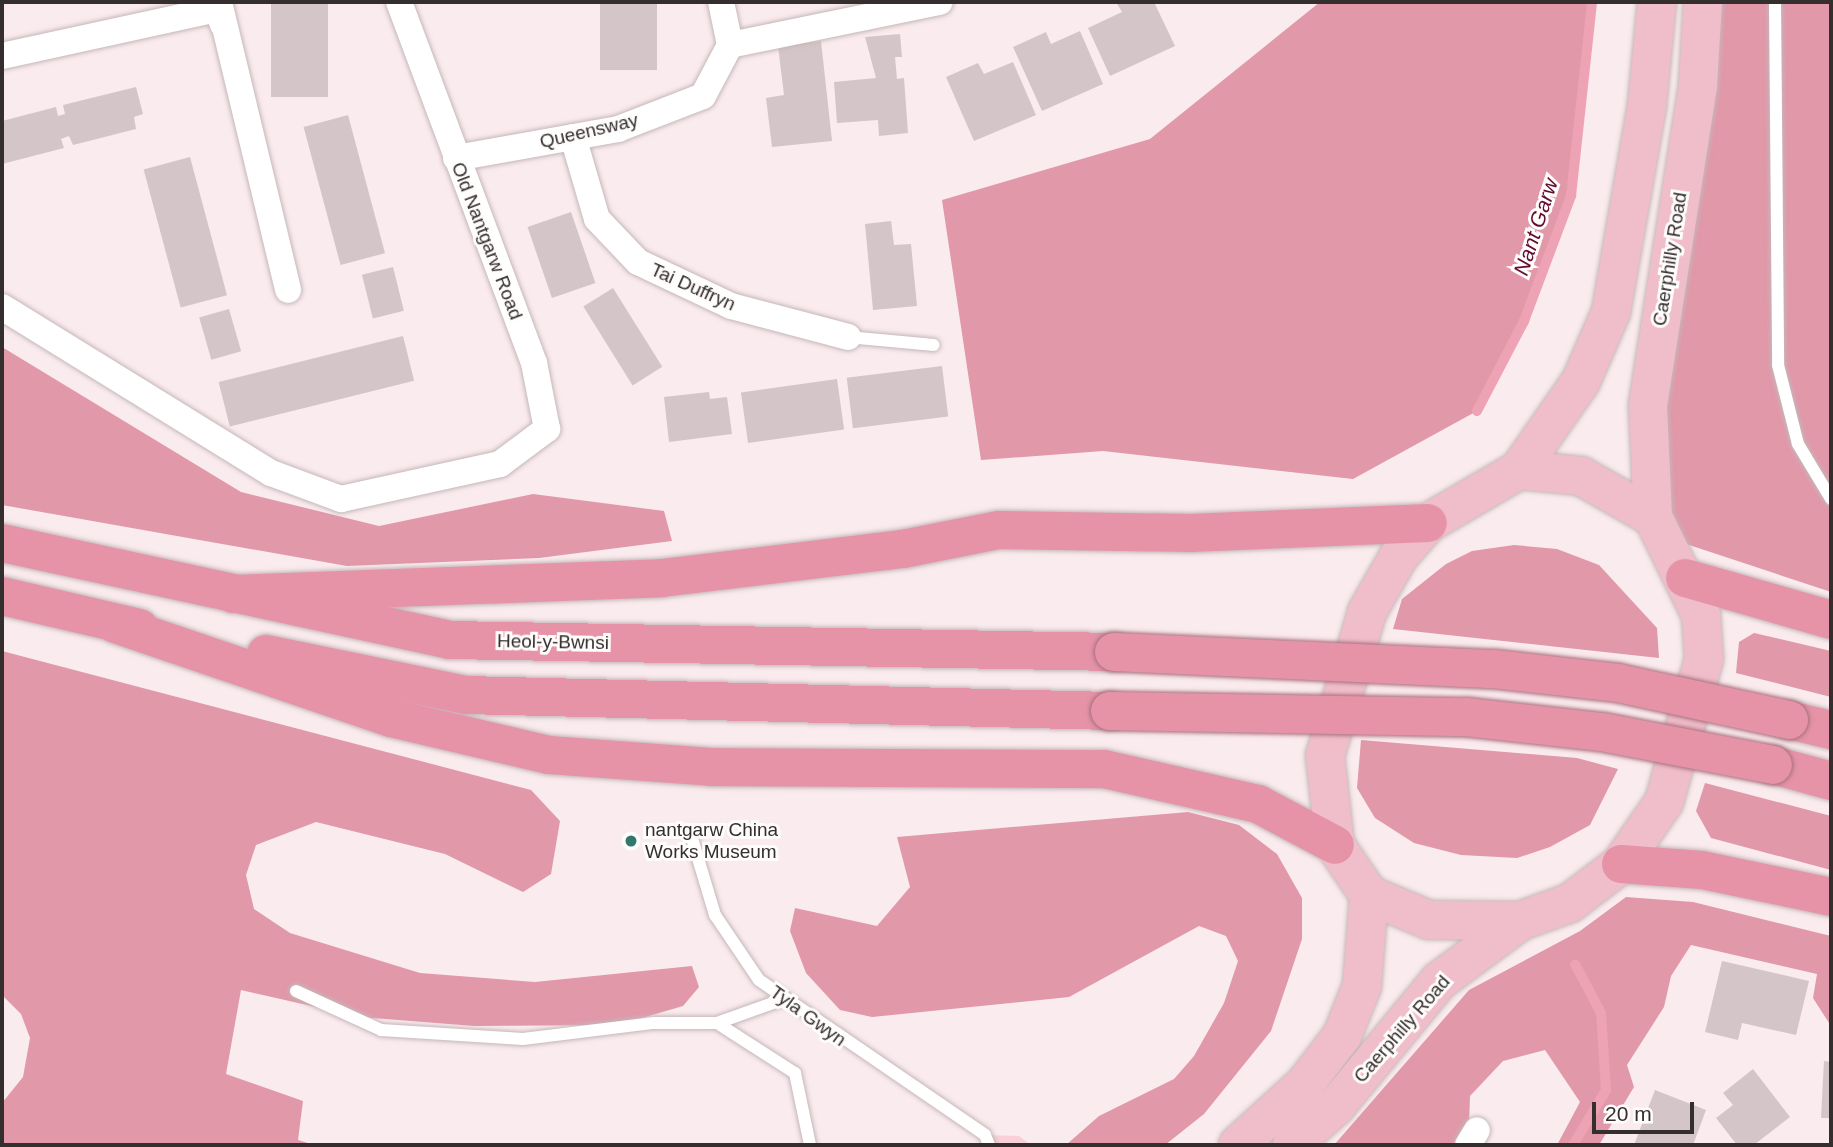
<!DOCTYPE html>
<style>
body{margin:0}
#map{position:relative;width:1833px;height:1147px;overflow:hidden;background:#faebee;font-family:Arial,sans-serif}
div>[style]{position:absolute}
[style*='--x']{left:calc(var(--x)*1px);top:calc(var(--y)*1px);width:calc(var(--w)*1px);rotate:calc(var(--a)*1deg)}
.green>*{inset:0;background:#f9cfd8}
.forest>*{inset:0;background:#e198a9}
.stream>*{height:10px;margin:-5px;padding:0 5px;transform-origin:5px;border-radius:5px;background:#eda3b4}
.building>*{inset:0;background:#d4c5c8;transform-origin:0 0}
.roads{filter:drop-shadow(0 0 2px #c5b7b9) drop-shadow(0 0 2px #c5b7b9)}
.lane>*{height:12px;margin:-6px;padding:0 6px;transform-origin:6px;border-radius:6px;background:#fff}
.street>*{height:26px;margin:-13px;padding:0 13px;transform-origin:13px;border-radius:13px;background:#fff}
.primary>*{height:38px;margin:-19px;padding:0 19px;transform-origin:19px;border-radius:19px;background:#f0beca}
.highway>*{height:38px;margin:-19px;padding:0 19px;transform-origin:19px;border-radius:19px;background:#e693a7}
.bridges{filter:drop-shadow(0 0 2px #a8707d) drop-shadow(0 0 2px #a8707d)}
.highway-bridge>*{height:38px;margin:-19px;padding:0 19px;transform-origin:19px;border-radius:19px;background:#e693a7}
.dots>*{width:19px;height:19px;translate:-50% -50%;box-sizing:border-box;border:4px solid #fffcfc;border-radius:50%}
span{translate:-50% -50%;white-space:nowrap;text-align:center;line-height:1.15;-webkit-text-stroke:6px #fffcfc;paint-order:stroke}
.street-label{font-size:19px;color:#342e2f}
.poi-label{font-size:19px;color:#342e2f}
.left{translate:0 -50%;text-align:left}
.water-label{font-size:21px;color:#620b2e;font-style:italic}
.frame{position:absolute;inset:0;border:4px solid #342e2f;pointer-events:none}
.scale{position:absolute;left:1592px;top:1102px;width:102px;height:32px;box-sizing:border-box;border:4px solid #342e2f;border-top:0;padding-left:9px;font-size:21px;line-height:24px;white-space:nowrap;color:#342e2f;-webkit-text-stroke:5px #fffcfc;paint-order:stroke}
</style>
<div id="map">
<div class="green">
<div style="clip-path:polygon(985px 1135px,1019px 1136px,1031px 1145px,989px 1145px)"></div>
</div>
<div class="forest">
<div style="clip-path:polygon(1320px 2px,1592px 2px,1571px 196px,1524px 321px,1477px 411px,1353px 479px,1103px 451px,981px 460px,942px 200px,1150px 139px)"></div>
<div style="clip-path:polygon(1703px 2px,1831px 2px,1831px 592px,1665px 537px,1653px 517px)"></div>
<div style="clip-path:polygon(2px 347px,241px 492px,379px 526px,533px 494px,664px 511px,672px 541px,539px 558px,347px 566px,2px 505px)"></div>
<div style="clip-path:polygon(1514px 545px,1557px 549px,1599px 565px,1657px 628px,1659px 658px,1393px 629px,1402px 599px,1446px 564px,1472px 551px)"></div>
<div style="clip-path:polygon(1754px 633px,1831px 651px,1831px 697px,1736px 673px,1739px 642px)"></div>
<div style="clip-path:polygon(2px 651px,531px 790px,560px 821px,551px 874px,523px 892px,445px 854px,316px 822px,256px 845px,246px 875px,254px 909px,290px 933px,420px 973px,535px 982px,692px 966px,699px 987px,683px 1006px,618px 1025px,474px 1026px,360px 1017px,241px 990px,226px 1074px,303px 1101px,298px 1140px,314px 1145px,2px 1145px,2px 1103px,23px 1077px,30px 1038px,21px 1014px,2px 995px)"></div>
<div style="clip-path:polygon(1361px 740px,1577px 758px,1618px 769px,1590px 825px,1550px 847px,1517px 858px,1461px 855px,1414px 843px,1375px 818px,1357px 788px)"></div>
<div style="clip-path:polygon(1705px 783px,1831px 816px,1831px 870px,1711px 838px,1696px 811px)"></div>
<div style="clip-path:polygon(1188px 812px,1239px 825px,1277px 854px,1302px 898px,1302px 939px,1271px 1031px,1204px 1114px,1165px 1145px,1066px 1145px,1099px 1116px,1174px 1079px,1194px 1056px,1224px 1003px,1238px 961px,1226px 936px,1199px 926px,1069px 997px,872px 1017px,840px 1010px,806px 973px,790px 931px,795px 908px,877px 926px,910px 887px,897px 837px)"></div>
<div style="clip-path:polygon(1626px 897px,1693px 902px,1831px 936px,1831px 1026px,1813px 998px,1817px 974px,1691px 945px,1671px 976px,1664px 1007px,1627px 1065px,1634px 1087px,1599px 1145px,1557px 1145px,1580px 1102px,1545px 1050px,1503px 1061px,1470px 1096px,1469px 1126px,1455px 1145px,1334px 1145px,1469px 990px,1580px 931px)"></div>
</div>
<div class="stream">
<div style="--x:1477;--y:411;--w:102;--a:-62.4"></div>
<div style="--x:1524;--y:321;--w:134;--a:-69.4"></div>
<div style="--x:1571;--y:196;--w:195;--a:-83.8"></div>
<div style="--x:1573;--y:1145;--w:64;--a:-59"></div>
<div style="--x:1606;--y:1090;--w:77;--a:-93.7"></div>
<div style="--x:1601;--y:1013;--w:55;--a:-118"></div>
</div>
<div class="building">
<div style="left:271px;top:2px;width:57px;height:95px"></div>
<div style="left:600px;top:2px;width:57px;height:68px"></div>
<div style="clip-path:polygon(1116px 2px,1154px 2px,1175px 46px,1110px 76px,1088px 28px,1122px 12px)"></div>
<div style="clip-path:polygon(1080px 31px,1103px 84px,1042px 111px,1013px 47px,1046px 32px,1051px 44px)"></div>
<div style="clip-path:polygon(900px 34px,902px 57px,895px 57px,897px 79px,904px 78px,908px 133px,879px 136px,878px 120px,837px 123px,834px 82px,876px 78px,865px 37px)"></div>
<div style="clip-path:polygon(821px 41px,832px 141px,772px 147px,766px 98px,784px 95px,778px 46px)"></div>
<div style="clip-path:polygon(1013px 62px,1036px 115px,974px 141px,946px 77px,978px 63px,984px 74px)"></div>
<div style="clip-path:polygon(136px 87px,143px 114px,134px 117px,136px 129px,73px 145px,69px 136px,61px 139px,64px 148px,2px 164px,2px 121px,56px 107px,58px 116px,65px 114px,63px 105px)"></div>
<div style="left:348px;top:115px;width:143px;height:46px;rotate:75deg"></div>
<div style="left:190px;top:157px;width:143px;height:48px;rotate:75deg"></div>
<div style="left:571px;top:212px;width:75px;height:46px;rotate:71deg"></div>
<div style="clip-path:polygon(891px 221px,894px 245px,911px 244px,917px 306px,873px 310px,865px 224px)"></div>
<div style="left:393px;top:267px;width:45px;height:32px;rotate:76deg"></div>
<div style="left:613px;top:288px;width:93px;height:35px;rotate:58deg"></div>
<div style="left:229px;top:309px;width:44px;height:31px;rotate:74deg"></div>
<div style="left:403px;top:336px;width:46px;height:190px;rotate:76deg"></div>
<div style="left:942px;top:366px;width:51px;height:96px;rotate:83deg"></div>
<div style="left:837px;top:379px;width:51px;height:97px;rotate:82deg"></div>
<div style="clip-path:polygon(709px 392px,710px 399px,727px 397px,732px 434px,669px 442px,664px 397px)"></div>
<div style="clip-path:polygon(1722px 961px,1809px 981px,1796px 1035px,1742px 1023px,1738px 1040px,1705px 1032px)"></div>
<div style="clip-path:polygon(1824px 1061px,1831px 1062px,1831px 1118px,1821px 1118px)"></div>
<div style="clip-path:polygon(1753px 1069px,1790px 1117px,1754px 1145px,1737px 1145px,1716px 1118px,1733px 1105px,1723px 1093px)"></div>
<div style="clip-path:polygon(1655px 1090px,1706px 1110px,1693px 1145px,1634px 1145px)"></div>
</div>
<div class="roads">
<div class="lane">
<div style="--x:1775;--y:2;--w:363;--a:89.5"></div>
<div style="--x:1778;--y:365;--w:81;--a:75.8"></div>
<div style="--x:1798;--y:444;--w:64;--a:59"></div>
<div style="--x:848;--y:337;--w:86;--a:5.3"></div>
<div style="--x:691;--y:835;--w:84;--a:73.3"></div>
<div style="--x:715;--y:915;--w:78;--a:55.9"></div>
<div style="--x:759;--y:980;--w:274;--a:34.4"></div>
<div style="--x:985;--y:1135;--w:11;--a:68"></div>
<div style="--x:296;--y:991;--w:94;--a:24.6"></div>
<div style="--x:381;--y:1030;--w:142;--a:3.6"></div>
<div style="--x:523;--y:1039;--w:132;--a:-7"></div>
<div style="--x:654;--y:1023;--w:63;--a:0"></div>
<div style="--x:717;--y:1023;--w:71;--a:-19.7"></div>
<div style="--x:717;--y:1023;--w:93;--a:32.7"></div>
<div style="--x:795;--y:1073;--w:74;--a:78.2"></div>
</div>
<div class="street">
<div style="--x:219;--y:2;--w:296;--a:76.5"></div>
<div style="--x:730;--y:45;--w:214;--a:-11.6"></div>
<div style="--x:2;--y:56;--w:220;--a:-12.3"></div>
<div style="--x:217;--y:9;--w:17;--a:69"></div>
<div style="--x:573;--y:137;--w:85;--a:73.7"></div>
<div style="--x:597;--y:219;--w:59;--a:46.4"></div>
<div style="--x:638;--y:262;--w:103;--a:25.3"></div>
<div style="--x:731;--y:306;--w:121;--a:14.8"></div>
<div style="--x:456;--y:158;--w:165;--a:-10.1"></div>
<div style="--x:618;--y:129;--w:91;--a:-21.2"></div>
<div style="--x:703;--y:96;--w:58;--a:-62.1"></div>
<div style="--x:730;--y:45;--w:44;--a:-101.8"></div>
<div style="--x:2;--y:307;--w:316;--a:31.7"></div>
<div style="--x:271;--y:473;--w:75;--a:20.4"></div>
<div style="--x:341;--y:499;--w:163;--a:-12.4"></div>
<div style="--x:500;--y:464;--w:59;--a:-36.7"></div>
<div style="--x:547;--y:429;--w:67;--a:-101.1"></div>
<div style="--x:534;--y:363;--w:385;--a:-110.5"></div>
<div style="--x:1468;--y:1145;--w:17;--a:-59"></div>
</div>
<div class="primary">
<div style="--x:1519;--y:470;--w:62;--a:5.5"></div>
<div style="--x:1581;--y:476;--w:83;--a:29.7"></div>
<div style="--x:1653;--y:517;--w:109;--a:63.9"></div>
<div style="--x:1701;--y:615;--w:44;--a:86.1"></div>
<div style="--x:1704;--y:659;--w:148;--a:105.6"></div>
<div style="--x:1664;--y:802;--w:75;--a:124.7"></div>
<div style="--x:1621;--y:864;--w:64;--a:142.6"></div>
<div style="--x:1570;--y:903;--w:53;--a:160.2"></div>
<div style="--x:1520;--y:921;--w:91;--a:-179.4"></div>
<div style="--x:1429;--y:920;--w:65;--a:-157.4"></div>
<div style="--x:1369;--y:895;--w:60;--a:-124.2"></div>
<div style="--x:1335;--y:845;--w:90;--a:-96.4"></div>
<div style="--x:1325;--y:756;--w:150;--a:-73.7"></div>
<div style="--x:1367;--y:612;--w:64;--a:-60.3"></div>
<div style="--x:1399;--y:556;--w:44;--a:-48.7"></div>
<div style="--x:1428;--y:523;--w:105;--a:-30.2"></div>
<div style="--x:1519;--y:470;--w:108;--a:-55.1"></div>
<div style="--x:1581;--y:381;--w:75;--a:-66.5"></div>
<div style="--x:1611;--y:312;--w:210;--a:-80.1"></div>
<div style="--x:1647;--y:105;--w:103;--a:-84.5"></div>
<div style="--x:1653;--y:517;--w:112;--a:-92.6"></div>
<div style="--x:1648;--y:405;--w:324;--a:-81.1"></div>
<div style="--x:1698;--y:85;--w:83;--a:-86.6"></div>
<div style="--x:1238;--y:1145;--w:91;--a:-42.3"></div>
<div style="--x:1305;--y:1084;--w:61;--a:-52.4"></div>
<div style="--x:1342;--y:1036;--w:54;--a:-68.2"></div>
<div style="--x:1362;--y:986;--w:91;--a:-85.6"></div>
<div style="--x:1292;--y:1145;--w:59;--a:-41.6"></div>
<div style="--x:1336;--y:1106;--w:162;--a:-50.5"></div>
<div style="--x:1439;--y:981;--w:101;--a:-36.5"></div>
</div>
<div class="highway">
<div style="--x:2;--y:543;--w:457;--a:12.2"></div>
<div style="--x:449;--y:640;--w:665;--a:1.03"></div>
<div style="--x:1685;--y:578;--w:152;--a:16"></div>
<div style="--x:233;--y:594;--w:429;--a:-2.1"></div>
<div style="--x:662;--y:578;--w:243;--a:-6.9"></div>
<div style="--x:903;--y:549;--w:98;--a:-11.2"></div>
<div style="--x:999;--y:530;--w:192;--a:0.9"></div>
<div style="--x:1191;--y:533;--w:237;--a:-2.4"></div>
<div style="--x:2;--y:596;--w:141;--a:13.1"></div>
<div style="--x:115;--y:624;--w:292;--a:18.8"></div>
<div style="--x:391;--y:718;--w:162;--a:13.2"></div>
<div style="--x:549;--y:755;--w:162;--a:4.2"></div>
<div style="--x:711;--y:767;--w:393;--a:0.3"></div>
<div style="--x:1104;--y:769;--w:158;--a:12.8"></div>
<div style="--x:1258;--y:804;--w:87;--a:28"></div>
<div style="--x:266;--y:654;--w:203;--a:11.6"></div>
<div style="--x:465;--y:695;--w:645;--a:1.42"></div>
<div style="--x:1789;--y:720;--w:43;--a:13.4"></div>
<div style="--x:1773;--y:765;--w:60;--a:15.4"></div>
<div style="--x:1621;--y:864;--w:81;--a:4.2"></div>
<div style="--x:1702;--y:870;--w:132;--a:11.8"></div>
</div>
</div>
<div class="bridges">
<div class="highway-bridge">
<div style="--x:1114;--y:652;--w:380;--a:2.6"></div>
<div style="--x:1494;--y:669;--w:125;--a:6.4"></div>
<div style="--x:1618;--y:683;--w:175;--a:12.2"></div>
<div style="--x:1110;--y:711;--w:356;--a:1"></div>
<div style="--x:1466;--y:717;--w:137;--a:6.3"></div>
<div style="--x:1602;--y:732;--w:174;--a:10.9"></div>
</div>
</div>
<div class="dots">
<div style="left:631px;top:841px;background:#32786f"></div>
</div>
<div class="street-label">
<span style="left:589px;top:131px;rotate:-13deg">Queensway</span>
<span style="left:487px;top:241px;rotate:69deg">Old Nantgarw Road</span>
<span style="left:1670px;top:259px;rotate:-81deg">Caerphilly Road</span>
<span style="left:693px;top:287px;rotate:24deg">Tai Duffryn</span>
<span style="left:553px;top:642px;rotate:1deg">Heol-y-Bwnsi</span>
<span style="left:808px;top:1016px;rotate:36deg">Tyla Gwyn</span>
<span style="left:1402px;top:1029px;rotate:-49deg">Caerphilly Road</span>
</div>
<div class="poi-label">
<span class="left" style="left:645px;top:841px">nantgarw China<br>Works Museum</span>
</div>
<div class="water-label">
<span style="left:1536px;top:227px;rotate:-72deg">Nant Garw</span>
</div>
<div class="frame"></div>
<div class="scale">20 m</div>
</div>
